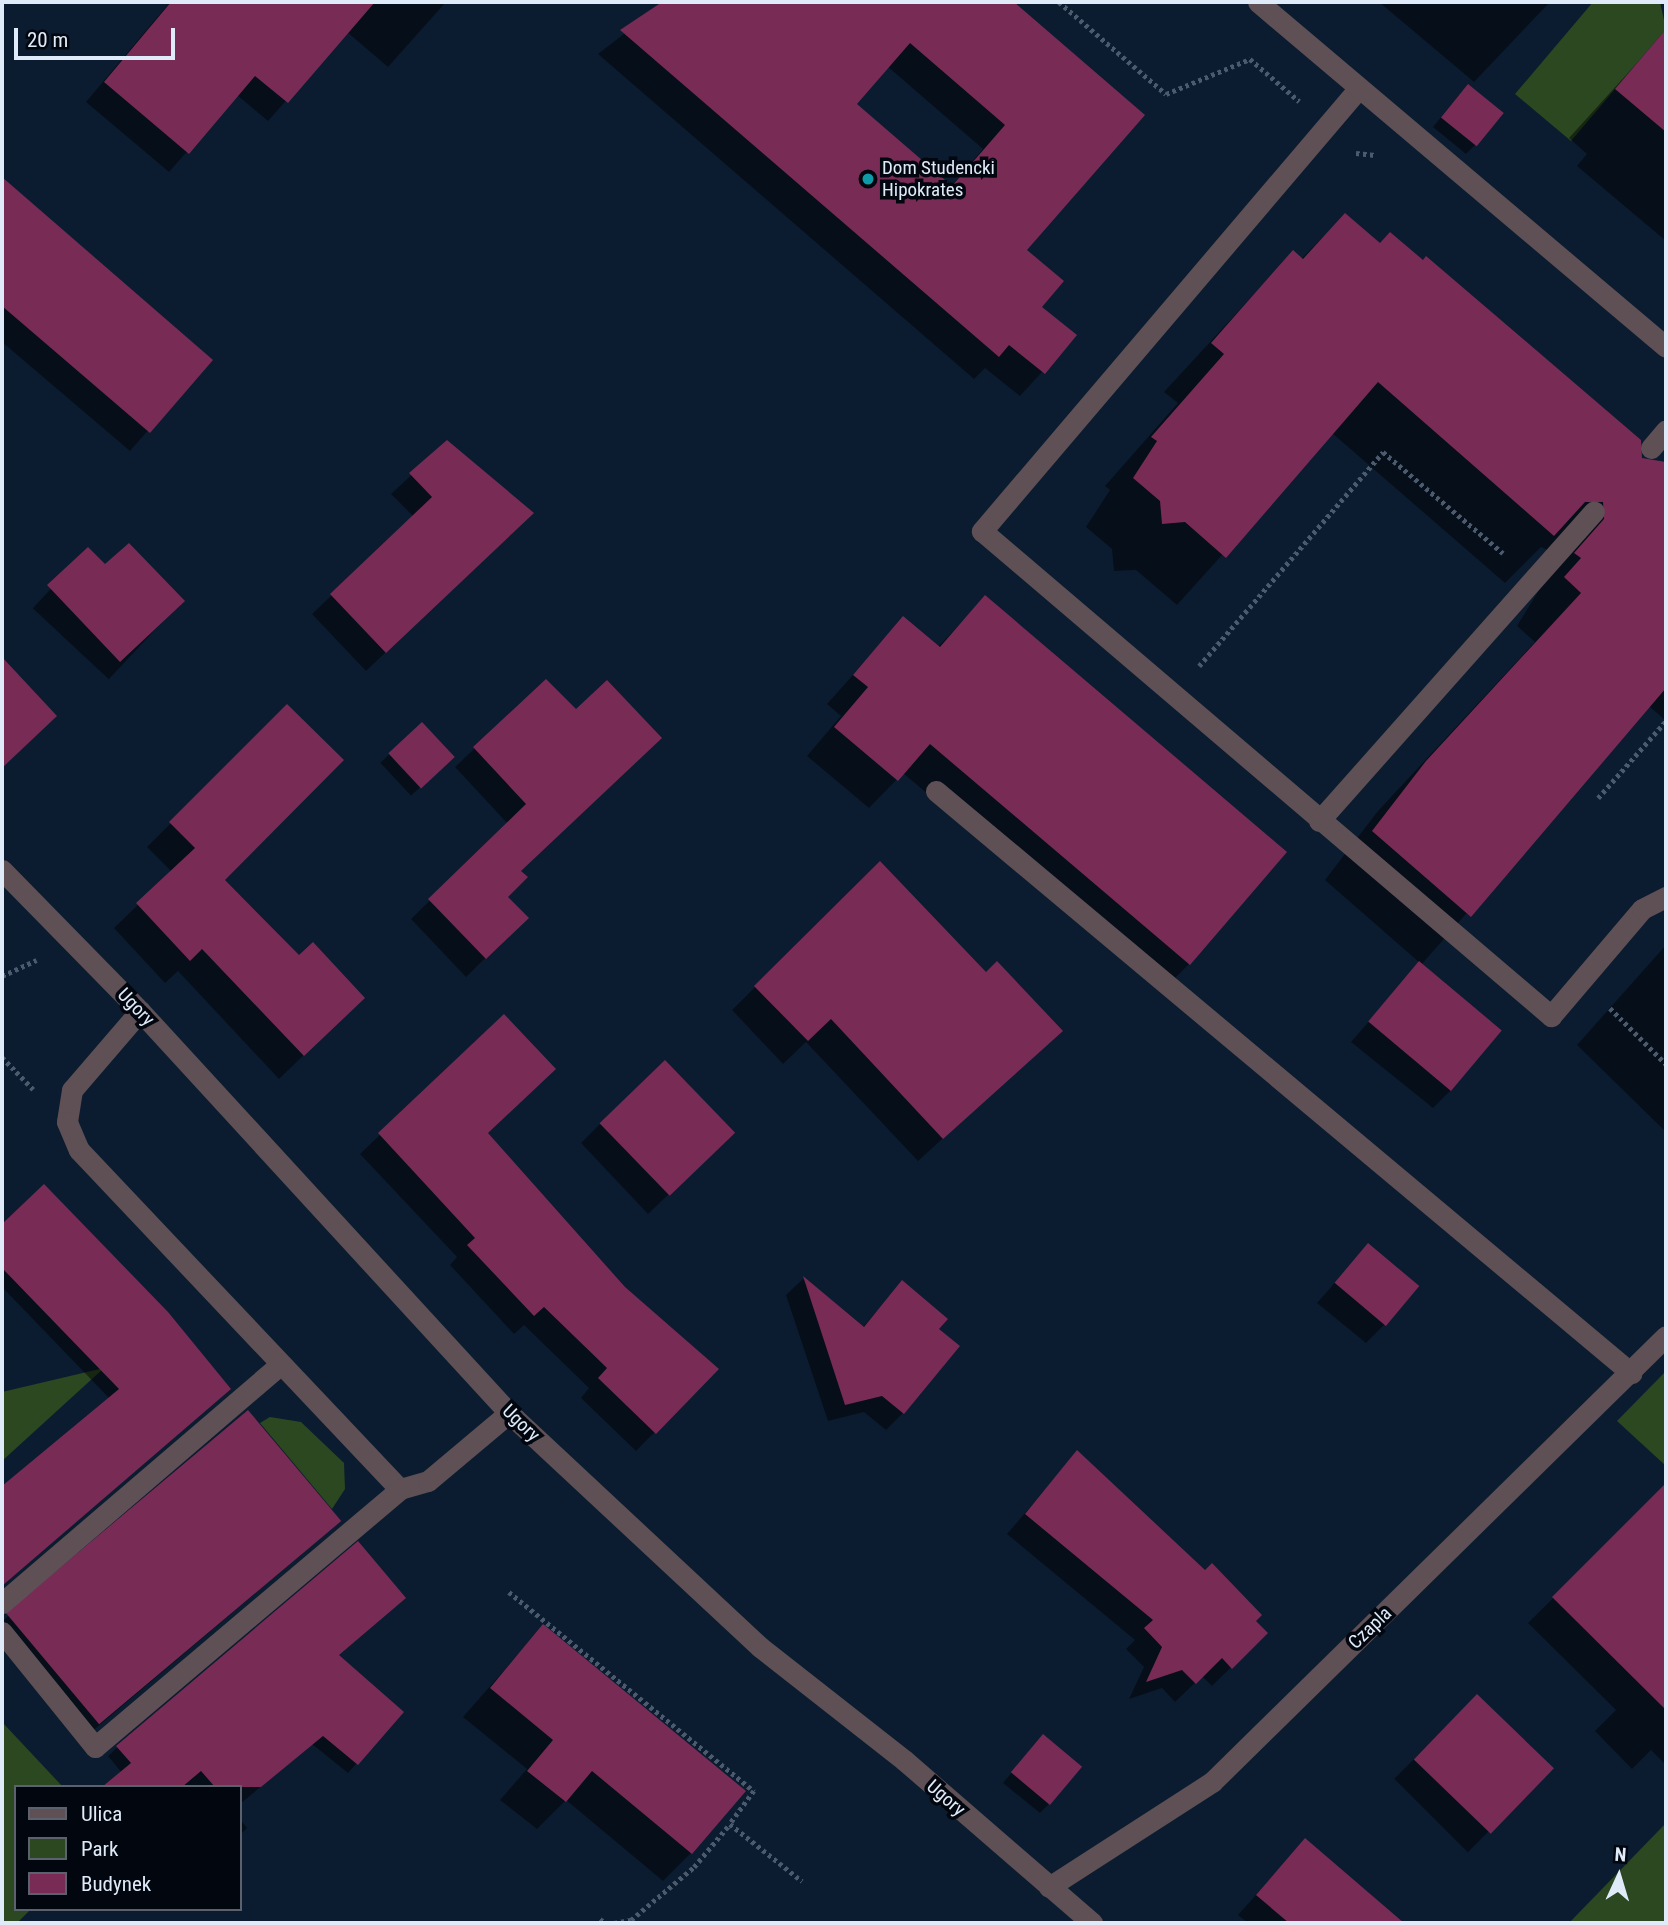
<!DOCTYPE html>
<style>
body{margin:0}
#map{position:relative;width:1668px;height:1925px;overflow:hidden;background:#0b1c30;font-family:"Roboto Condensed",sans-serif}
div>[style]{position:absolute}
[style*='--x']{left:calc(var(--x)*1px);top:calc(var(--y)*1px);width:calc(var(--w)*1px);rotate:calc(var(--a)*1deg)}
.green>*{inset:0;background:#2b4821}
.shadow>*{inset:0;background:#0007;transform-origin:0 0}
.building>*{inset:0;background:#782b55;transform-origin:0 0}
.path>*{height:4.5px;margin-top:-2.25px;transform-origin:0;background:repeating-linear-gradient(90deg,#4b5b6d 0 3.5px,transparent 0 7px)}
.lane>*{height:21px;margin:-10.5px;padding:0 10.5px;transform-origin:10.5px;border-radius:10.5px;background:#5e5054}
.street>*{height:21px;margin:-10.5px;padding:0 10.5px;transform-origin:10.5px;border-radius:10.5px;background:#5e5054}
.dots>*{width:19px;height:19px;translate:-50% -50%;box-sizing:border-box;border:4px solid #02060f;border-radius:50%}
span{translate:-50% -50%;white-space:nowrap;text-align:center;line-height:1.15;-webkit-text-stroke:7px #02060f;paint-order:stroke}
.poi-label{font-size:19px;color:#e0ebf9}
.left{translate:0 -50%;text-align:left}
.street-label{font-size:19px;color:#e0ebf9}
.frame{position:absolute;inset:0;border:4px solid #e0ebf9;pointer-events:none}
.legend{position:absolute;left:14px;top:1785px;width:228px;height:126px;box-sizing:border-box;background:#02060f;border:2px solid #5b626d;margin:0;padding:9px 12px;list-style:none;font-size:21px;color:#e0ebf9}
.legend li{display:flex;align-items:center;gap:14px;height:35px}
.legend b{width:35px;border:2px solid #5b626d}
.north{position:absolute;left:1584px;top:1841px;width:70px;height:70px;-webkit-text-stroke:5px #02060f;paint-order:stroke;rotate:4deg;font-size:19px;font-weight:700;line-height:28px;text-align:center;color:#e0ebf9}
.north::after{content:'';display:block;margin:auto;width:24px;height:32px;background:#e0ebf9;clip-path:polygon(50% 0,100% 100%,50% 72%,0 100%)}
.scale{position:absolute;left:14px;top:28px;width:161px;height:32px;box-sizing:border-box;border:4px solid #e0ebf9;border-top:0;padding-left:9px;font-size:21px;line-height:24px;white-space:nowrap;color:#e0ebf9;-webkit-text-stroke:5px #02060f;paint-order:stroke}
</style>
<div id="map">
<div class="green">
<div style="clip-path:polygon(1593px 2px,1660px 2px,1666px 29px,1571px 141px,1515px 94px)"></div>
<div style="clip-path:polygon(104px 1368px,2px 1461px,2px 1392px)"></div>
<div style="clip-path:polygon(1666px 1371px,1666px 1466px,1617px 1421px)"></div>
<div style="clip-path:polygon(270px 1417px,301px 1422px,344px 1463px,345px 1489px,332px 1509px,260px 1423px)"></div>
<div style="clip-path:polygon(2px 1722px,63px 1787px,16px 1787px,16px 1909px,31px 1909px,17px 1923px,2px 1923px)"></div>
<div style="clip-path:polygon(1666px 1823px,1666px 1923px,1569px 1923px)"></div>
</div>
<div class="shadow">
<div style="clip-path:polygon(170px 2px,257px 2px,293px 32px,319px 2px,446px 2px,388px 67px,347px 32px,268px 121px,237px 95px,169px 172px,86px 102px)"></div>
<div style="clip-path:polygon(evenodd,665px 2px,1011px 2px,1142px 115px,1025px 250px,1040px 307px,1075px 336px,1020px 396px,985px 368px,974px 379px,598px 54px,665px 2px,887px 66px,983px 149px,951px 187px,855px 104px,887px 66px)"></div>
<div style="clip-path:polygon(1379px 2px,1550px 2px,1474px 82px)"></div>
<div style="clip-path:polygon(1666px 31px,1666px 241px,1577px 166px,1587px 154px,1569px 138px)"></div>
<div style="clip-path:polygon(1459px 95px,1475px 145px,1466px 154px,1433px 127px)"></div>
<div style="clip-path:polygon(2px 179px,210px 360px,130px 451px,2px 342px)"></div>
<div style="clip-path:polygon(1345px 215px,1641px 459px,1666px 464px,1666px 721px,1649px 706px,1421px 965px,1452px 1089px,1433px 1108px,1351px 1042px,1420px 963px,1325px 880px,1378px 811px,1535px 642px,1517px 626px,1560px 556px,1541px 547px,1505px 583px,1332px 433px,1177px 605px,1136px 570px,1114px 571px,1112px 549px,1086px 527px,1110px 490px,1105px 486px,1178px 403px,1164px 392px,1293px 252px,1301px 259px)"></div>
<div style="clip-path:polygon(447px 442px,512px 532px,366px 671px,312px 614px,414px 517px,391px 494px)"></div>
<div style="left:88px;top:549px;width:104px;height:81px;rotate:43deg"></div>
<div style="clip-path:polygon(985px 598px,1189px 964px,1161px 992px,903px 773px,869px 808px,807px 756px,841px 716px,827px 704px,904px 618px,938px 647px)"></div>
<div style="clip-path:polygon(2px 660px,55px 716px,2px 767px)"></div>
<div style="clip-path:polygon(546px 681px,519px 872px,506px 897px,526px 918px,466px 977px,411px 919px,508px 824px,455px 767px)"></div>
<div style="clip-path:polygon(287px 707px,223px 880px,339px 1021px,279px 1079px,178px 971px,165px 983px,114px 928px,172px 872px,147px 847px)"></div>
<div style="left:422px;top:724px;width:45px;height:57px;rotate:47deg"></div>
<div style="clip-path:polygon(880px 863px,986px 975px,1061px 1031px,918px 1161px,806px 1042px,783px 1064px,732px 1010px)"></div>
<div style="clip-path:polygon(1666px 945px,1666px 1132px,1577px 1045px)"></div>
<div style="clip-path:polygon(504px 1016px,486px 1134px,623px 1289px,717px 1369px,636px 1451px,581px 1398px,589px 1388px,524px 1325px,514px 1334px,450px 1265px,457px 1257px,360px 1154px)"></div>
<div style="clip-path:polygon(600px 1124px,713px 1152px,648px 1214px,581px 1143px)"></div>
<div style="clip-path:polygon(44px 1186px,220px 1398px,2px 1586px,2px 1489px,110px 1399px,2px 1287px,2px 1227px)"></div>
<div style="clip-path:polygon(1368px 1245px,1385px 1324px,1366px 1343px,1317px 1303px)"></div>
<div style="clip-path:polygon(803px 1279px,862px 1328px,902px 1283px,937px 1329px,903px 1413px,886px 1430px,864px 1412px,828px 1421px,786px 1295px)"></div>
<div style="clip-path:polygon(1077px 1453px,1266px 1633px,1212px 1686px,1202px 1676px,1175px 1702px,1162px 1688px,1129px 1699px,1144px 1667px,1126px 1649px,1135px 1640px,1007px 1534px)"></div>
<div style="clip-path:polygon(1650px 1502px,1666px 1517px,1666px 1765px,1651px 1750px,1632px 1769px,1595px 1731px,1616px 1710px,1528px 1623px)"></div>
<div style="clip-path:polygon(330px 1530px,89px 1734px,2px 1622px,8px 1616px)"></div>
<div style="clip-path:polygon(543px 1626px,691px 1853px,663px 1881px,566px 1800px,537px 1829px,500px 1800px,527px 1769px,463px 1717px)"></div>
<div style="clip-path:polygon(337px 1656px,402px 1712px,348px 1773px,312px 1744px,240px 1804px,240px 1787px,106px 1787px,122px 1773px,108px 1756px,118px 1747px)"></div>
<div style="left:1477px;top:1696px;width:104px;height:117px;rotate:45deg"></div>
<div style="clip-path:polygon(1034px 1746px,1049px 1804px,1040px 1813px,1003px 1783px)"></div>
<div style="clip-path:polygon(240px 1819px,247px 1828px,240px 1835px)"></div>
<div style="clip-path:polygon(1305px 1840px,1379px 1903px,1361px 1923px,1248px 1923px,1238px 1915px)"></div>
</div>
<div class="building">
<div style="clip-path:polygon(171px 2px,375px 2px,288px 103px,255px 76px,189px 154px,104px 82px)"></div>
<div style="clip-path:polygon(evenodd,662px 2px,1014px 2px,1145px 115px,1027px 250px,1064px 281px,1042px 307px,1077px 335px,1045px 374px,1009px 345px,999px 357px,620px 30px,662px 2px,910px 43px,1005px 125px,952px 186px,857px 104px,910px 43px)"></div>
<div style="clip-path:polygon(1666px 29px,1666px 132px,1615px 89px)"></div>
<div style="left:1468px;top:84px;width:46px;height:43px;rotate:39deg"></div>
<div style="clip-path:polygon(2px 177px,213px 360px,150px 433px,2px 306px)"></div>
<div style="clip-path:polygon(1345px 213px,1380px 243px,1390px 232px,1423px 260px,1426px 256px,1641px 440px,1642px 458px,1666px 462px,1666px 688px,1471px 917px,1372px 831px,1426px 761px,1581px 593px,1564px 577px,1581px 558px,1574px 553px,1604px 519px,1603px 502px,1585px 502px,1554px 536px,1378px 382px,1226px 558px,1185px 522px,1162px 524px,1160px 501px,1133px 478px,1157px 441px,1151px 437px,1224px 354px,1211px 343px,1293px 250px,1303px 259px)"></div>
<div style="clip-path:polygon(447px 440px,534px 513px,386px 653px,330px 594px,432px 497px,409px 473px)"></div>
<div style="clip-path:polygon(129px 543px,185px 601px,120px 662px,47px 585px,88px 547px,105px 564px)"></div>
<div style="clip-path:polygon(985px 595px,1287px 852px,1190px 965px,930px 744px,898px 781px,834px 727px,868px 687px,853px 675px,903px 616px,940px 647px)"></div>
<div style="clip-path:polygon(2px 657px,57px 716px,2px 768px)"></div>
<div style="clip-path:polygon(546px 679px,576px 709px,607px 680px,662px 738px,521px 871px,528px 877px,508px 897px,529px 918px,486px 959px,428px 899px,526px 804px,473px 747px)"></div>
<div style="clip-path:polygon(287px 704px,344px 760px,225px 880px,299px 955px,313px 942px,365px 998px,304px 1056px,202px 949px,190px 961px,136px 903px,195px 848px,169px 822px)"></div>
<div style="left:422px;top:722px;width:48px;height:46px;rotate:47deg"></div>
<div style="clip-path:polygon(880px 861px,986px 972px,997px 961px,1063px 1031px,943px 1139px,831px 1019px,808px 1041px,754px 986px)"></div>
<div style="left:1419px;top:961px;width:108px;height:79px;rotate:40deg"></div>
<div style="clip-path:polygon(504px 1014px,556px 1069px,488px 1133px,625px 1287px,719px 1369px,656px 1434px,598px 1378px,607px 1368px,544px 1307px,534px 1316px,467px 1245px,475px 1238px,378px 1133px)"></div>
<div style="left:665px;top:1060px;width:101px;height:91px;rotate:46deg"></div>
<div style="clip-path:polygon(44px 1184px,168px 1312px,231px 1389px,2px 1586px,2px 1486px,119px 1389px,2px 1268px,2px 1224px)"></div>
<div style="left:1368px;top:1243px;width:67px;height:52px;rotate:40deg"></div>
<div style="clip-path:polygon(803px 1276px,864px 1327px,902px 1280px,948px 1319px,939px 1329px,960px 1346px,904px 1414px,882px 1396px,845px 1405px)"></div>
<div style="left:248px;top:1410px;width:145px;height:316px;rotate:50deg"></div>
<div style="clip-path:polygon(1077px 1450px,1205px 1570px,1212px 1563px,1262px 1615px,1256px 1621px,1268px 1633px,1232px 1669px,1222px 1658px,1196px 1684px,1182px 1670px,1146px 1682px,1162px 1647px,1144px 1628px,1153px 1620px,1025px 1514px)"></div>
<div style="clip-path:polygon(1666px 1483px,1666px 1710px,1552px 1597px)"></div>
<div style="clip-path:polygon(358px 1541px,406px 1598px,339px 1655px,404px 1712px,358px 1765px,323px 1736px,261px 1787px,215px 1787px,201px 1771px,182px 1787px,102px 1787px,131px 1763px,116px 1746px)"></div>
<div style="clip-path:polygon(543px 1624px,746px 1791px,692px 1854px,592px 1771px,566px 1802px,527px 1771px,553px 1740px,490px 1688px)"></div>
<div style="left:1477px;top:1694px;width:107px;height:91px;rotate:44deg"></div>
<div style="left:1043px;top:1734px;width:51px;height:50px;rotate:40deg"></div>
<div style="clip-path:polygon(1305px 1838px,1404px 1923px,1289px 1923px,1256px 1895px)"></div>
</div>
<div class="path">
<div style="--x:1059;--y:2;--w:141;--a:40.7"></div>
<div style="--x:1166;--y:94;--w:91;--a:-22.6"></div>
<div style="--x:1250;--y:59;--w:65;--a:40.6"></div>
<div style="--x:1356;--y:153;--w:19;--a:6"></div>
<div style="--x:1199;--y:666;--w:282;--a:-49.3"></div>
<div style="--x:1383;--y:452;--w:157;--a:40.1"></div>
<div style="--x:1598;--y:798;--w:103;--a:-48.6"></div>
<div style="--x:2;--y:976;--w:38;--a:-25"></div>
<div style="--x:1610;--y:1008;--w:79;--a:45"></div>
<div style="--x:2;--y:1057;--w:45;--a:45.9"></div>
<div style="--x:509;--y:1592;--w:316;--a:39.1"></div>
<div style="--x:754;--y:1791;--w:41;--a:126"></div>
<div style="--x:600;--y:1919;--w:7;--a:34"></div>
<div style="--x:614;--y:1923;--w:17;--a:-10"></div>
<div style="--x:631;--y:1920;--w:82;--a:-40.1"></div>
<div style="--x:694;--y:1867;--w:56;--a:-50.1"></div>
<div style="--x:730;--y:1824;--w:92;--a:38.4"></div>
</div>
<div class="lane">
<div style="--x:1359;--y:88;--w:582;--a:130.4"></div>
<div style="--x:982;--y:531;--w:748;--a:40.44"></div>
<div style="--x:1551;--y:1016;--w:140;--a:-49.6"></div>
<div style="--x:1642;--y:909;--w:27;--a:-27"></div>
<div style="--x:1651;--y:448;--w:23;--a:-50"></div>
<div style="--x:936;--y:791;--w:907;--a:39.94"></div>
<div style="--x:1319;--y:821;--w:414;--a:-48.4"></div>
<div style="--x:140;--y:1011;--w:104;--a:130.7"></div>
<div style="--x:72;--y:1090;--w:32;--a:99"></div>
<div style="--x:67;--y:1122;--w:30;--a:67"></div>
<div style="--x:79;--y:1150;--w:467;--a:46.6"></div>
<div style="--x:400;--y:1489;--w:29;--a:-16"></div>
<div style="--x:428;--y:1481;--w:106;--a:-40"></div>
<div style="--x:2;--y:1603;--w:367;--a:-40.6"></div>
<div style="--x:2;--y:1632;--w:148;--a:51"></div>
<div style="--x:95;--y:1747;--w:399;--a:-40.2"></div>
</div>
<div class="street">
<div style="--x:1258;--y:2;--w:534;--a:40.22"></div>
<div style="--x:2;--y:870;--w:197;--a:45.6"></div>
<div style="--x:140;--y:1011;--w:546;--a:47.45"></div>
<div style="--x:509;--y:1413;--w:343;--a:43"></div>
<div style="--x:760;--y:1647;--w:183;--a:38.1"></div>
<div style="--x:904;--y:1760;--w:249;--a:40.9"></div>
<div style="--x:1049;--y:1887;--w:194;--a:-32.8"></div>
<div style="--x:1212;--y:1782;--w:636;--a:-44.49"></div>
</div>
<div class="dots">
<div style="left:868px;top:179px;background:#0f9aa8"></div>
</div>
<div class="poi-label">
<span class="left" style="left:882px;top:179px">Dom Studencki<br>Hipokrates</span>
</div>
<div class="street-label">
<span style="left:136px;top:1007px;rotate:46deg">Ugory</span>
<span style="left:521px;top:1423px;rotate:44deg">Ugory</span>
<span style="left:1370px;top:1628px;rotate:-44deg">Czapla</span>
<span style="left:946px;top:1798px;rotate:41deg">Ugory</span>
</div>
<div class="frame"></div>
<ul class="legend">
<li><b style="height:9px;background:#5e5054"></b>Ulica</li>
<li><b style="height:19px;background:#2b4821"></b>Park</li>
<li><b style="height:19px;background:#782b55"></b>Budynek</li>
</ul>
<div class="north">N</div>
<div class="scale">20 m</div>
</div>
